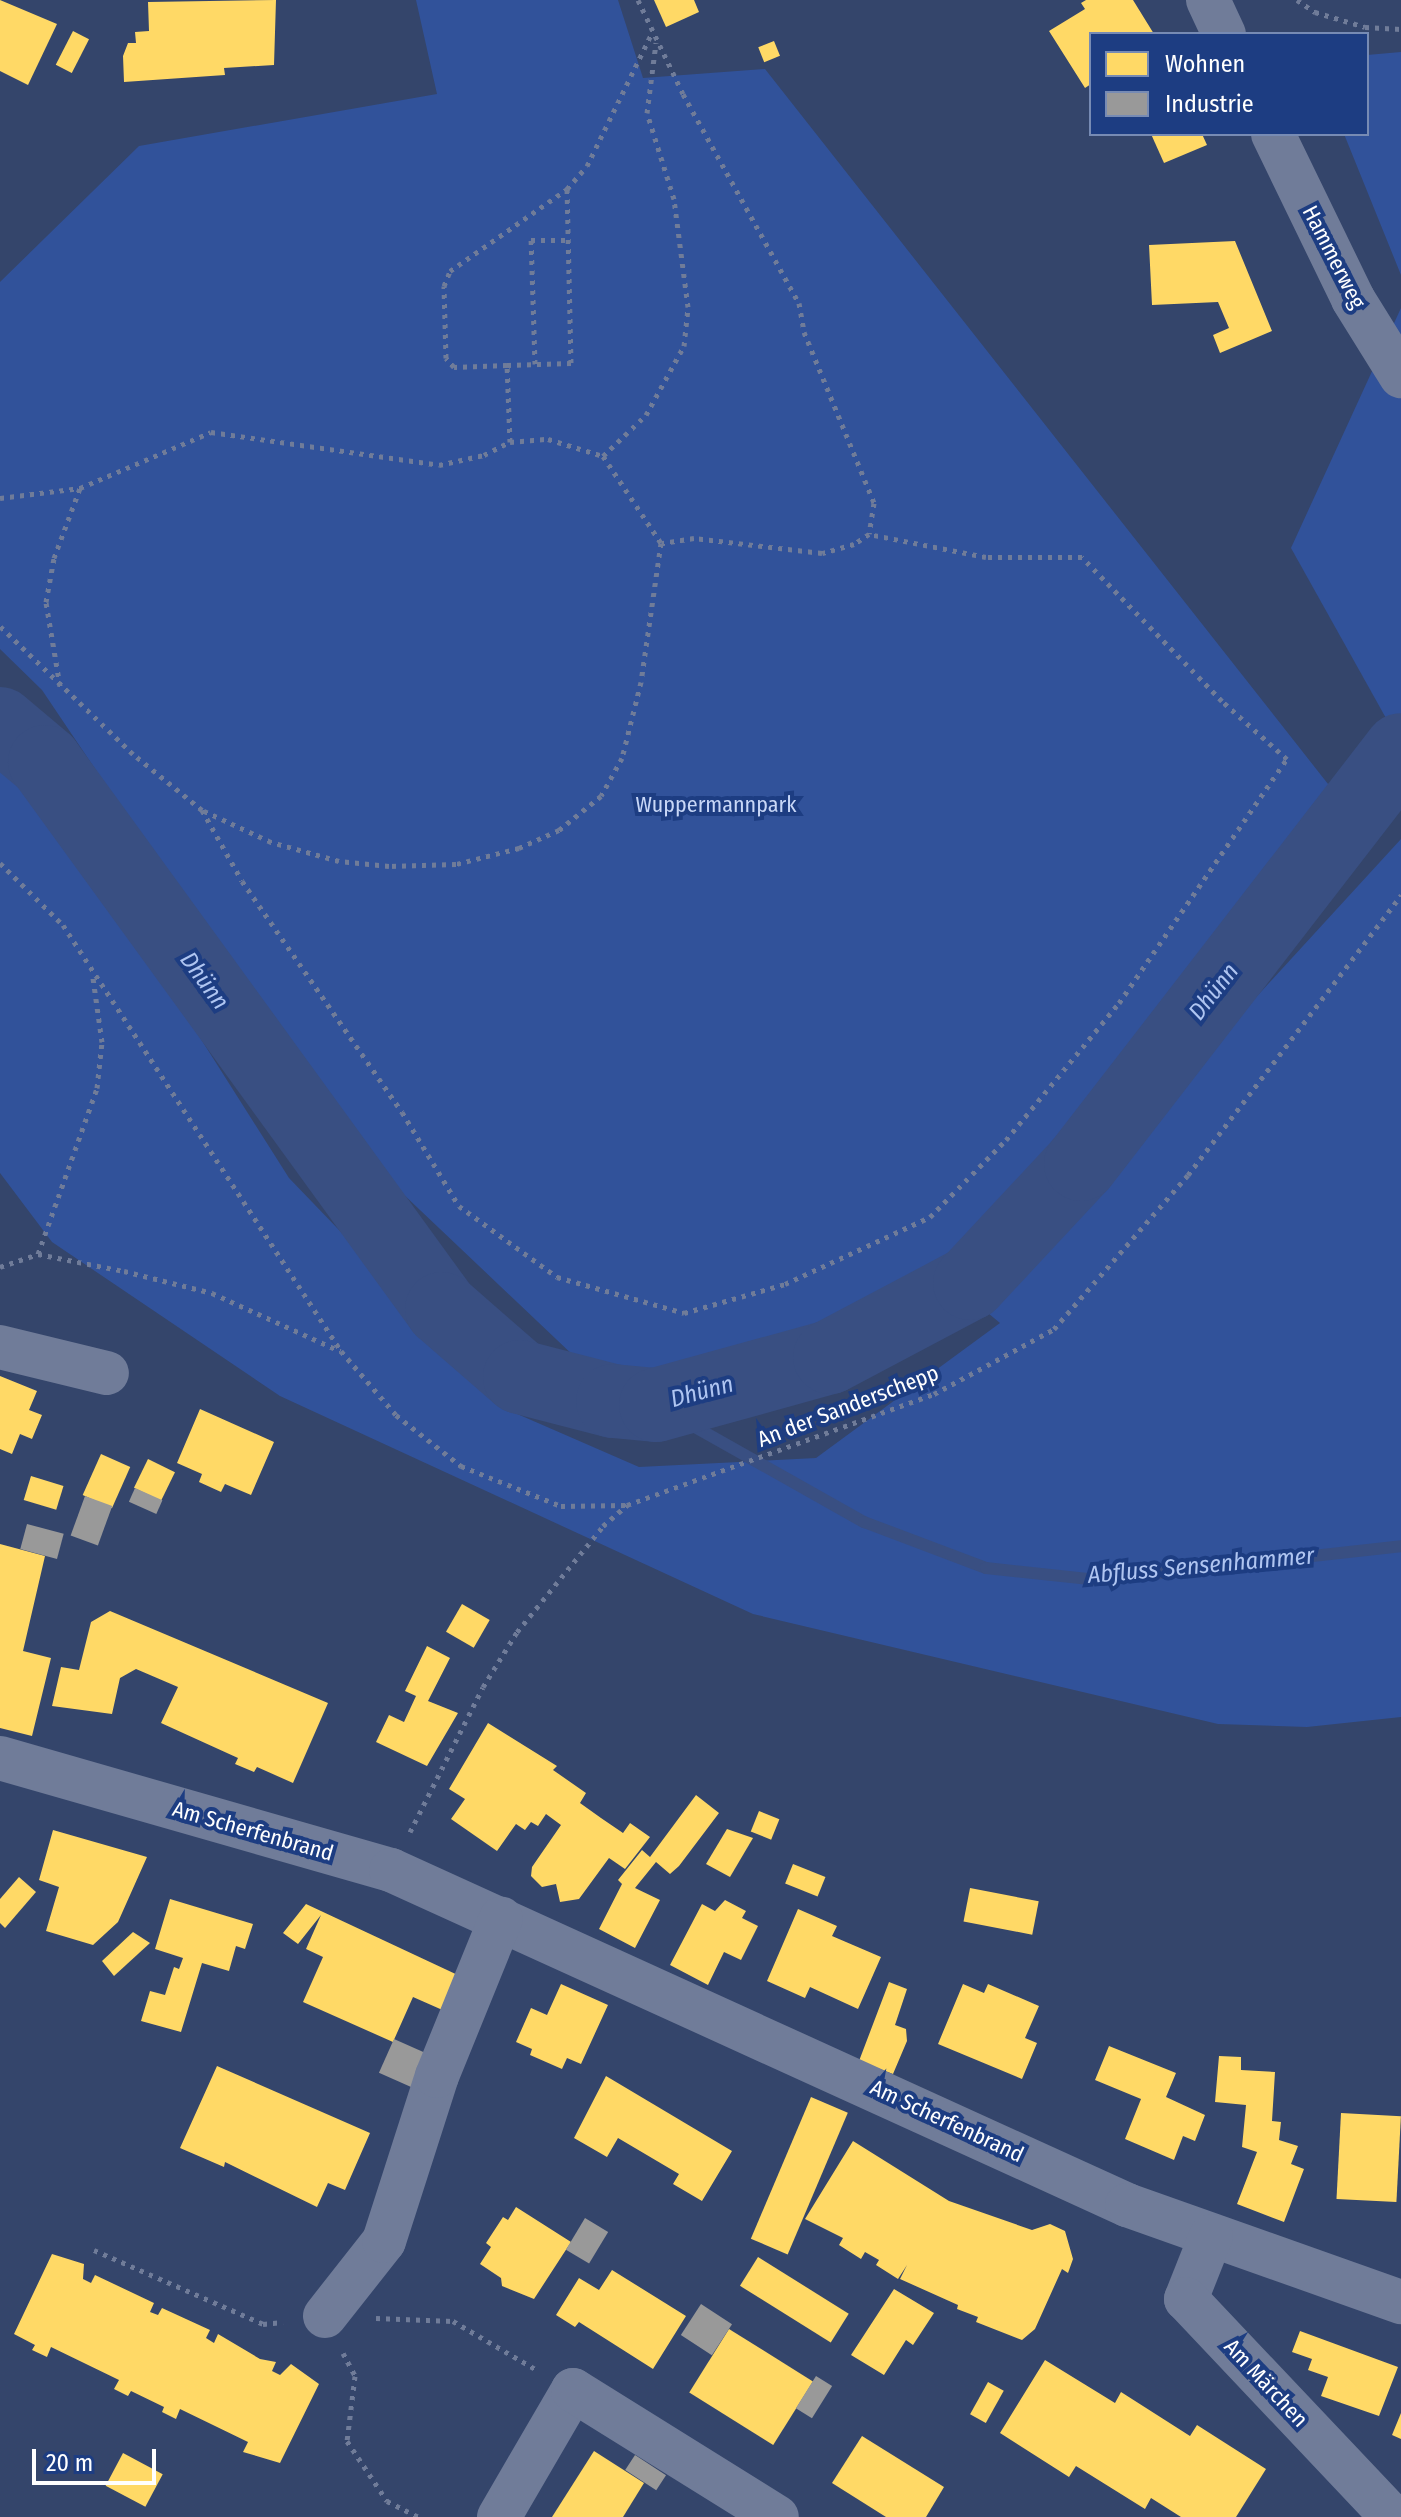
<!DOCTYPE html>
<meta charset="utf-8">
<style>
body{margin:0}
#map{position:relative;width:1401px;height:2517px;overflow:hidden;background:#34456b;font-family:"Fira Sans Condensed",sans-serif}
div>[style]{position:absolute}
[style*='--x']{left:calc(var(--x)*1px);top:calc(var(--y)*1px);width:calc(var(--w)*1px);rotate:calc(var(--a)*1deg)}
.green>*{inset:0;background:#31529a}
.homes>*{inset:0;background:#ffd966;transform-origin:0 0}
.industry>*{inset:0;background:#999;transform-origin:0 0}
.stream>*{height:12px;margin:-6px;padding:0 6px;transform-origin:6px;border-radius:6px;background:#394f82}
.river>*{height:74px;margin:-37px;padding:0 37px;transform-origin:37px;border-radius:37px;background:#394f82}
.path>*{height:5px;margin-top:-2.5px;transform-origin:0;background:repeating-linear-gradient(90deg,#707c99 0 4px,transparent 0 10px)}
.minor>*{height:44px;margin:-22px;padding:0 22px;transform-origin:22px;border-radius:22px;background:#707c99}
span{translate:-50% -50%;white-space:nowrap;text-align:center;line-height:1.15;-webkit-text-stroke:8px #1d3d82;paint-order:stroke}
.street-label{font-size:22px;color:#fff}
.park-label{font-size:22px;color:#c8d7f7}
.water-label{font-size:24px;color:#afc5f1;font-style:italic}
.legend{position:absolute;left:1089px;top:32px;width:280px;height:104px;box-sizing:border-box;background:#1d3d82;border:2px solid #778bb4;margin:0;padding:10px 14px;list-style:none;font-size:24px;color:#fff}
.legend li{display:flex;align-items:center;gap:16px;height:40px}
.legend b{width:40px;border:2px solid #778bb4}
.scale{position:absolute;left:32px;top:2449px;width:124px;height:36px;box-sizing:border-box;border:4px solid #fff;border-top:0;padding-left:10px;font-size:24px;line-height:28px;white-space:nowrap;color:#fff;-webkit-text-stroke:6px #1d3d82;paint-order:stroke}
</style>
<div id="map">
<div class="green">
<div style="clip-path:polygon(416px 0,618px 0,643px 78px,765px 69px,1354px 817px,1055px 1180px,863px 1356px,596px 1377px,342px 1136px,42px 690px,0 649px,0 282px,139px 146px,437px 94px)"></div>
<div style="clip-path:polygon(1401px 52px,1401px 275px,1344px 134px,1367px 134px,1367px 55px)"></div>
<div style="clip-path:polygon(1401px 308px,1401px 745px,1291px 548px)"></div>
<div style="clip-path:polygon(0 736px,90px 864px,289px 1178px,515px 1413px,639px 1467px,816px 1458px,1000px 1323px,976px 1303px,1401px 839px,1401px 1717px,1307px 1727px,1218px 1724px,753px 1614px,280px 1396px,52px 1242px,0 1173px)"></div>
</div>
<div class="homes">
<div style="clip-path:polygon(0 0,57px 24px,28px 85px,0 71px)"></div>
<div style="clip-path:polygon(276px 0,274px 65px,224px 68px,225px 75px,124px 82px,123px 56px,128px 43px,136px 43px,135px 32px,149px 31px,148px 2px)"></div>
<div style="clip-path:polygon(654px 0,694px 0,699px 12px,666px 27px)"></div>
<div style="clip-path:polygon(1086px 0,1133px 0,1154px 34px,1091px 34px,1091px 84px,1085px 88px,1049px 31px,1085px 9px,1081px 3px)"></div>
<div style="left:73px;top:31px;width:18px;height:38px;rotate:27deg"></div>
<div style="left:774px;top:41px;width:16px;height:17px;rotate:68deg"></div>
<div style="clip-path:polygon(1151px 134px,1202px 134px,1207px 145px,1164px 163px)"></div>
<div style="clip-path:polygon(1235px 241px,1272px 331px,1220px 353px,1213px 335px,1229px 328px,1218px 302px,1152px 305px,1149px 245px)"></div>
<div style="clip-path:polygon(0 1376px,37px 1391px,29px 1410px,42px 1415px,32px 1439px,20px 1434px,12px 1454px,0 1449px)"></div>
<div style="clip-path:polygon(200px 1409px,274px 1442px,251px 1495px,225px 1484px,221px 1492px,199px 1482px,202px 1474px,177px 1463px)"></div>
<div style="left:101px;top:1454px;width:32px;height:45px;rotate:24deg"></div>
<div style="left:148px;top:1459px;width:30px;height:32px;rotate:26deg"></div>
<div style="left:31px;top:1476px;width:34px;height:25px;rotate:17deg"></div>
<div style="clip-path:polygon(0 1544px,45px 1556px,23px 1651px,51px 1658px,32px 1736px,0 1728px)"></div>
<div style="left:462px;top:1604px;width:32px;height:32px;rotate:30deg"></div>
<div style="clip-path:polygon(110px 1611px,328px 1703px,293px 1783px,257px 1767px,254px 1772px,235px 1764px,238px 1758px,161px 1723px,178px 1687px,136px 1669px,120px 1678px,112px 1714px,52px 1706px,61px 1667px,79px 1670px,91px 1622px)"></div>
<div style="clip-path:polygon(427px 1646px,450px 1658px,428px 1701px,458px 1713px,427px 1766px,376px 1742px,389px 1715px,404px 1722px,416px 1696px,405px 1691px)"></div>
<div style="clip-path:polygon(488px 1723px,557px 1766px,553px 1770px,586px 1793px,580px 1803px,601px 1818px,623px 1833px,630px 1823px,650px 1837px,625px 1869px,609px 1858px,579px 1899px,560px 1902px,556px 1884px,542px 1887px,531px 1876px,532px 1867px,561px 1825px,546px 1814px,538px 1826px,531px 1822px,525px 1830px,516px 1824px,497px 1851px,451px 1819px,465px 1799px,449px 1789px)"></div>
<div style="clip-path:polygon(696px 1795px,719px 1813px,679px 1866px,670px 1874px,656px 1862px,635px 1888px,660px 1900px,635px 1948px,599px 1929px,622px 1884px,618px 1880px,642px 1850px,650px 1857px)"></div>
<div style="left:759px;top:1811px;width:22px;height:22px;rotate:22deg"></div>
<div style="clip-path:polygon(727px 1829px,753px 1838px,730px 1877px,706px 1864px)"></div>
<div style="clip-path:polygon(53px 1830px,147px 1857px,118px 1922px,93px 1945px,46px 1931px,59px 1887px,39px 1880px)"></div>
<div style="left:793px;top:1864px;width:35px;height:21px;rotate:22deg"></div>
<div style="clip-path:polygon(19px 1877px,36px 1892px,5px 1928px,0 1923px,0 1899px)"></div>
<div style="left:970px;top:1888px;width:70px;height:34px;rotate:11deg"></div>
<div style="clip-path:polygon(170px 1899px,253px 1924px,245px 1949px,236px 1946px,229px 1971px,202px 1963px,181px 2032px,141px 2021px,150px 1991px,165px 1995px,174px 1967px,179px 1969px,183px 1958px,155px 1949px)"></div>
<div style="clip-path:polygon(725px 1900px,746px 1911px,742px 1918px,758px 1926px,741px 1960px,724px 1952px,708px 1985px,670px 1965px,702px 1904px,715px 1911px)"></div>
<div style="clip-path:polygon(306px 1904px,462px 1977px,447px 2012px,413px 1997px,393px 2042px,303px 2002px,323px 1957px,306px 1949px,321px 1915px,298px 1944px,283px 1933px)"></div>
<div style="clip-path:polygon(798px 1909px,837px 1926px,832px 1936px,881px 1957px,858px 2009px,810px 1987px,805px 1998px,767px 1981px)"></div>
<div style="clip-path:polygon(133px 1932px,150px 1943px,114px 1976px,102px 1961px)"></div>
<div style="clip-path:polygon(889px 1982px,907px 1989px,895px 2025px,906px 2029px,907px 2041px,893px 2074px,859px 2061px)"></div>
<div style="clip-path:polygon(561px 1984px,608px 2005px,581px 2064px,567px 2058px,562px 2069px,530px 2055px,532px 2049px,516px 2042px,531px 2008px,547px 2015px)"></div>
<div style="clip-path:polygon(963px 1984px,984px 1993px,988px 1984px,1039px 2006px,1025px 2038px,1037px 2043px,1022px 2079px,938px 2044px)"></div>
<div style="clip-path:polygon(1109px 2046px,1176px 2073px,1166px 2097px,1205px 2115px,1195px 2141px,1183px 2136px,1174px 2160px,1125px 2139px,1141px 2099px,1095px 2080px)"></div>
<div style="clip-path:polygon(1219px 2056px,1241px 2057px,1241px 2070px,1275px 2072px,1272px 2121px,1281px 2122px,1279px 2140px,1298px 2146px,1291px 2164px,1304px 2169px,1284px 2222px,1237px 2204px,1257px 2152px,1242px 2147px,1246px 2105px,1215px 2102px)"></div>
<div style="clip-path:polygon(217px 2066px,370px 2133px,345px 2190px,328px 2183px,317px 2207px,225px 2162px,224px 2167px,180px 2148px)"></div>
<div style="clip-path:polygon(606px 2076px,732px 2151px,702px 2201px,673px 2184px,679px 2174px,618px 2138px,607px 2157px,574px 2138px)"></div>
<div style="left:811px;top:2097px;width:40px;height:154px;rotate:23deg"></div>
<div style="left:1341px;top:2113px;width:60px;height:86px;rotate:3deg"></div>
<div style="clip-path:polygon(853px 2141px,949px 2201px,1032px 2230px,1050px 2224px,1065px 2231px,1073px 2259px,1068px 2273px,1062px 2269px,1035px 2329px,1022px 2340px,976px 2322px,978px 2317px,957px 2309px,958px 2305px,900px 2279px,907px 2265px,898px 2279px,876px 2265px,879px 2260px,865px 2252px,861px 2259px,839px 2245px,843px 2238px,805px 2219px)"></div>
<div style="clip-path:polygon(516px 2207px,571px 2242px,534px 2299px,502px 2286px,501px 2278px,480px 2264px,491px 2247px,486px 2243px,503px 2217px,508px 2220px)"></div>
<div style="clip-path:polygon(52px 2254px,84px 2264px,83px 2279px,91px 2283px,95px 2275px,154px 2303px,150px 2312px,158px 2315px,162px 2308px,210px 2330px,206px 2338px,214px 2343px,218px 2334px,260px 2359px,276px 2362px,272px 2371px,280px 2375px,291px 2364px,319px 2384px,280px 2463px,243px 2452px,248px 2442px,180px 2409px,176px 2419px,162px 2412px,164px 2407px,131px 2391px,128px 2396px,114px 2389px,119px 2380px,51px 2347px,47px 2357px,32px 2350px,35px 2345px,14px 2334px)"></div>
<div style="left:758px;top:2257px;width:107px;height:34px;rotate:32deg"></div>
<div style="clip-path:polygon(612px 2270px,686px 2316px,653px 2369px,579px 2322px,575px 2327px,556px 2315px,579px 2278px,599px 2290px)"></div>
<div style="clip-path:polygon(894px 2289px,934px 2313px,913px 2345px,906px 2340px,884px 2375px,851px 2355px)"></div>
<div style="left:729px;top:2329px;width:99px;height:75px;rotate:32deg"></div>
<div style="clip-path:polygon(1300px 2331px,1398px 2367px,1379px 2416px,1321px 2396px,1328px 2377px,1308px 2370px,1312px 2359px,1292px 2352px)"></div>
<div style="clip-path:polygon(1045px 2360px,1115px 2403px,1121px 2392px,1190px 2436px,1197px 2425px,1266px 2469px,1236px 2517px,1181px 2517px,1151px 2498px,1145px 2509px,1076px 2466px,1069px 2477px,1000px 2433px)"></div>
<div style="left:988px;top:2382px;width:18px;height:37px;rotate:29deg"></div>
<div style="clip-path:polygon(1401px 2413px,1401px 2439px,1392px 2435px)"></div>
<div style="clip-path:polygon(862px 2436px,944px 2487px,926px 2517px,886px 2517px,832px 2483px)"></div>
<div style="clip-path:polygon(594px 2451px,644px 2483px,623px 2517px,552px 2517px)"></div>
<div style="left:123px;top:2453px;width:45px;height:37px;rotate:28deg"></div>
</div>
<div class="industry">
<div style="left:135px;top:1488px;width:30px;height:15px;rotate:24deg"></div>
<div style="left:85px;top:1496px;width:29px;height:42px;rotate:20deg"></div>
<div style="left:27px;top:1524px;width:38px;height:26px;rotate:15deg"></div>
<div style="left:394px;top:2039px;width:37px;height:37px;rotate:24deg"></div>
<div style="left:585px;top:2218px;width:27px;height:37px;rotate:31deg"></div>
<div style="left:701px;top:2304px;width:37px;height:37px;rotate:33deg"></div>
<div style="left:816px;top:2376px;width:19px;height:38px;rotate:32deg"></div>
<div style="left:635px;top:2455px;width:37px;height:18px;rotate:33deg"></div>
</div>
<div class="stream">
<div style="--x:656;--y:1405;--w:239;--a:29.4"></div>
<div style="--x:864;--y:1522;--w:130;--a:20.7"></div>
<div style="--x:986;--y:1568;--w:114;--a:6.1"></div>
<div style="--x:1099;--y:1580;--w:304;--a:-6.4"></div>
</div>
<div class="river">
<div style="--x:0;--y:724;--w:59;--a:40.2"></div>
<div style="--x:45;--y:762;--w:676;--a:54.03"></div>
<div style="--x:442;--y:1309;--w:103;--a:41.1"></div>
<div style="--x:520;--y:1377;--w:96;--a:14.5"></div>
<div style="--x:613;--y:1401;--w:43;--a:5.3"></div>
<div style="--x:656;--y:1405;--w:180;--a:-15.4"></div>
<div style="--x:830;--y:1357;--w:158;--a:-27.9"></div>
<div style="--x:970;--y:1283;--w:163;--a:-47"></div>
<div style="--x:1081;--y:1164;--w:523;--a:-52.3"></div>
</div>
<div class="path">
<div style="--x:638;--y:0;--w:104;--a:64.4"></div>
<div style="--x:683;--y:94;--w:239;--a:61"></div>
<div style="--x:799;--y:303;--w:29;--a:80"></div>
<div style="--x:804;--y:332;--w:185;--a:67.7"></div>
<div style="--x:874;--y:503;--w:31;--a:99"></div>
<div style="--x:869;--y:534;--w:18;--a:146"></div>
<div style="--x:854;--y:544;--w:33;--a:164"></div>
<div style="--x:822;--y:553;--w:129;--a:-173.3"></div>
<div style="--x:694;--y:538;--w:33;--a:171"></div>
<div style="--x:1297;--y:0;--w:22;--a:34"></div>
<div style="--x:1315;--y:12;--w:52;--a:16.7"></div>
<div style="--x:1365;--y:27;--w:36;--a:3"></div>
<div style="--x:535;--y:364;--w:124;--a:-91.8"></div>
<div style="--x:531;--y:240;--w:37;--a:0"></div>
<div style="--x:507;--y:365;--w:53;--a:177.8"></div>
<div style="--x:454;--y:367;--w:12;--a:-132"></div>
<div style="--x:446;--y:358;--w:72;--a:-91.6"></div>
<div style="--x:444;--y:286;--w:16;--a:-68"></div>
<div style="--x:450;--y:271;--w:143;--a:-35"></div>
<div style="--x:567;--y:189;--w:30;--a:-49"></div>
<div style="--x:587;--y:166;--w:148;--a:-64"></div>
<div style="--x:510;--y:442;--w:77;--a:-92.2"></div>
<div style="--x:507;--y:365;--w:64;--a:-1.8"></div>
<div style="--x:571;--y:363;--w:174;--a:-91.3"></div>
<div style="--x:603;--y:456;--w:59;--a:-43.6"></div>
<div style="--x:646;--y:415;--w:79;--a:-61.2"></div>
<div style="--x:684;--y:346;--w:39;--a:-84"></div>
<div style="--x:688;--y:307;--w:109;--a:-97.4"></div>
<div style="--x:674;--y:199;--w:90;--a:-107.4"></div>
<div style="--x:647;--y:113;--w:71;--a:-82.7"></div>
<div style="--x:0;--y:498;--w:81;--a:-7.1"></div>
<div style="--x:80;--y:488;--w:142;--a:-23.1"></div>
<div style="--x:211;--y:432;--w:230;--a:8.2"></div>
<div style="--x:439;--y:465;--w:46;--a:-12.5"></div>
<div style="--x:484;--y:455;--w:29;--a:-27"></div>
<div style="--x:510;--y:442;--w:38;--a:-5"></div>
<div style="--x:548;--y:439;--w:58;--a:17.2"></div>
<div style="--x:603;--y:456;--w:105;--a:56.3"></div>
<div style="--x:661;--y:543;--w:140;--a:98.2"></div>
<div style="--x:641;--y:682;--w:78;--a:104"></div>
<div style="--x:622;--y:758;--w:43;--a:118.9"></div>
<div style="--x:601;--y:796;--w:54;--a:141"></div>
<div style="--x:559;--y:830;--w:44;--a:155.8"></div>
<div style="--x:519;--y:848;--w:65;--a:165.7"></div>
<div style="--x:456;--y:864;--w:67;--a:178.3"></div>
<div style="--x:389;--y:866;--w:50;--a:-174.3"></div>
<div style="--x:339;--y:861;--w:71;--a:-164.4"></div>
<div style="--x:271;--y:842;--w:76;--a:-155.1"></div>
<div style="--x:202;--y:810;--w:89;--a:-140.9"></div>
<div style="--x:133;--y:754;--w:185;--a:-136.1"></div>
<div style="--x:60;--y:686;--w:85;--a:-99.5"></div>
<div style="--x:46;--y:602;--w:45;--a:-79.7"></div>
<div style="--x:54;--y:558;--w:75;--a:-69.6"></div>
<div style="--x:202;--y:810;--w:81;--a:60.6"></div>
<div style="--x:242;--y:881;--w:281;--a:55.3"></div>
<div style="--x:402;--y:1112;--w:110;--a:58.8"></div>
<div style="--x:459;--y:1206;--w:121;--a:35.9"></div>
<div style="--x:557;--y:1277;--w:132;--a:15.8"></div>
<div style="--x:684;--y:1313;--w:105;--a:-16"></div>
<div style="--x:785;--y:1284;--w:160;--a:-24.8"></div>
<div style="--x:930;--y:1217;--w:108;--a:-45.4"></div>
<div style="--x:1006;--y:1140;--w:178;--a:-50.5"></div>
<div style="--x:1119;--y:1003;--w:296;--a:-55.5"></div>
<div style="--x:1287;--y:759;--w:87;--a:-138.3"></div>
<div style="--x:1222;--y:701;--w:201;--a:-134.2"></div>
<div style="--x:1082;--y:557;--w:96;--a:180"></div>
<div style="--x:986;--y:557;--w:119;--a:-168.9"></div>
<div style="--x:0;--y:863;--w:88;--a:44.5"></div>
<div style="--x:63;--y:925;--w:509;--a:56.87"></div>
<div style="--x:341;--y:1351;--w:84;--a:49.3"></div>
<div style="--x:396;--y:1415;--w:83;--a:38.1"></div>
<div style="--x:461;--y:1466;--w:108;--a:21.8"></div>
<div style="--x:561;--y:1506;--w:65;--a:-0.9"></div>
<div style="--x:38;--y:1254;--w:176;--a:-70.4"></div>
<div style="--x:97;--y:1088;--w:46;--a:-83.8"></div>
<div style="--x:102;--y:1042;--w:65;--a:-98"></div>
<div style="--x:0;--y:1267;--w:40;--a:-18.9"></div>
<div style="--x:38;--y:1254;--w:88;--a:11.2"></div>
<div style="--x:124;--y:1271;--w:91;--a:14"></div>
<div style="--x:212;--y:1293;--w:141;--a:24.4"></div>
<div style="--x:410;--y:1832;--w:162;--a:-63.3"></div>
<div style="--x:483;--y:1687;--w:65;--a:-58.3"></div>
<div style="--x:517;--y:1632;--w:136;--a:-50.9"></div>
<div style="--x:603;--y:1526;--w:32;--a:-41"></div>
<div style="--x:627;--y:1505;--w:326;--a:-19.9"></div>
<div style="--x:934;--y:1394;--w:136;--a:-28.4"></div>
<div style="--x:1054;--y:1329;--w:204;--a:-49"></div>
<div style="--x:1188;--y:1175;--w:352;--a:-52.7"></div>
<div style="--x:94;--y:2250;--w:184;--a:23.6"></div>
<div style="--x:263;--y:2324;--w:20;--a:-6"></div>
<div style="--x:376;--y:2318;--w:77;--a:2.2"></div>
<div style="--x:453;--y:2321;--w:97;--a:30.3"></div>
<div style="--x:343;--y:2353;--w:26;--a:62"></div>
<div style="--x:355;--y:2376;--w:65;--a:97"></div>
<div style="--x:347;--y:2441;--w:72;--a:56.3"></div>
<div style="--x:387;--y:2501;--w:36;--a:27"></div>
</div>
<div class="minor">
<div style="--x:1208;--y:0;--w:38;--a:65"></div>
<div style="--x:1273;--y:134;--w:183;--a:64.1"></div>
<div style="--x:1353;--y:299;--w:91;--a:58.1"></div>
<div style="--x:0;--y:1347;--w:110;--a:13.7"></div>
<div style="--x:0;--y:1758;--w:407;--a:16"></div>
<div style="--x:391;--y:1870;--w:809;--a:24.47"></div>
<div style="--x:1127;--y:2205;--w:291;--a:19.5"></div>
<div style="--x:1211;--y:2236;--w:68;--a:111.6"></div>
<div style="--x:1186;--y:2299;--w:300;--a:46.6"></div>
<div style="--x:325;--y:2316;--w:95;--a:-51.8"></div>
<div style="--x:384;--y:2241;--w:173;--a:-72.2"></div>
<div style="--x:437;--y:2076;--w:170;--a:-67.9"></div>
<div style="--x:499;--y:2517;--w:147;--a:-59.8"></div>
<div style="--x:573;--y:2390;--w:240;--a:31.9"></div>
</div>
<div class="street-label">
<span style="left:1334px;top:257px;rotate:63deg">Hammerweg</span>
<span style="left:848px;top:1406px;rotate:-21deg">An der Sanderschepp</span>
<span style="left:253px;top:1831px;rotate:16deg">Am Scherfenbrand</span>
<span style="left:947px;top:2121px;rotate:25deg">Am Scherfenbrand</span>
<span style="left:1266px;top:2383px;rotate:47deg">Am Märchen</span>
</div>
<div class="park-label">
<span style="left:716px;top:805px">Wuppermannpark</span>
</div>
<div class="water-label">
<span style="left:204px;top:981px;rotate:54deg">Dhünn</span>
<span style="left:1214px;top:992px;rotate:-52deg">Dhünn</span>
<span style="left:702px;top:1392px;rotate:-15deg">Dhünn</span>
<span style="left:1201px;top:1566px;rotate:-5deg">Abfluss Sensenhammer</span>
</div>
<ul class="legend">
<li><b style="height:22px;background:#ffd966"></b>Wohnen</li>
<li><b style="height:22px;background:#999"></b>Industrie</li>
</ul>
<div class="scale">20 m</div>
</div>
